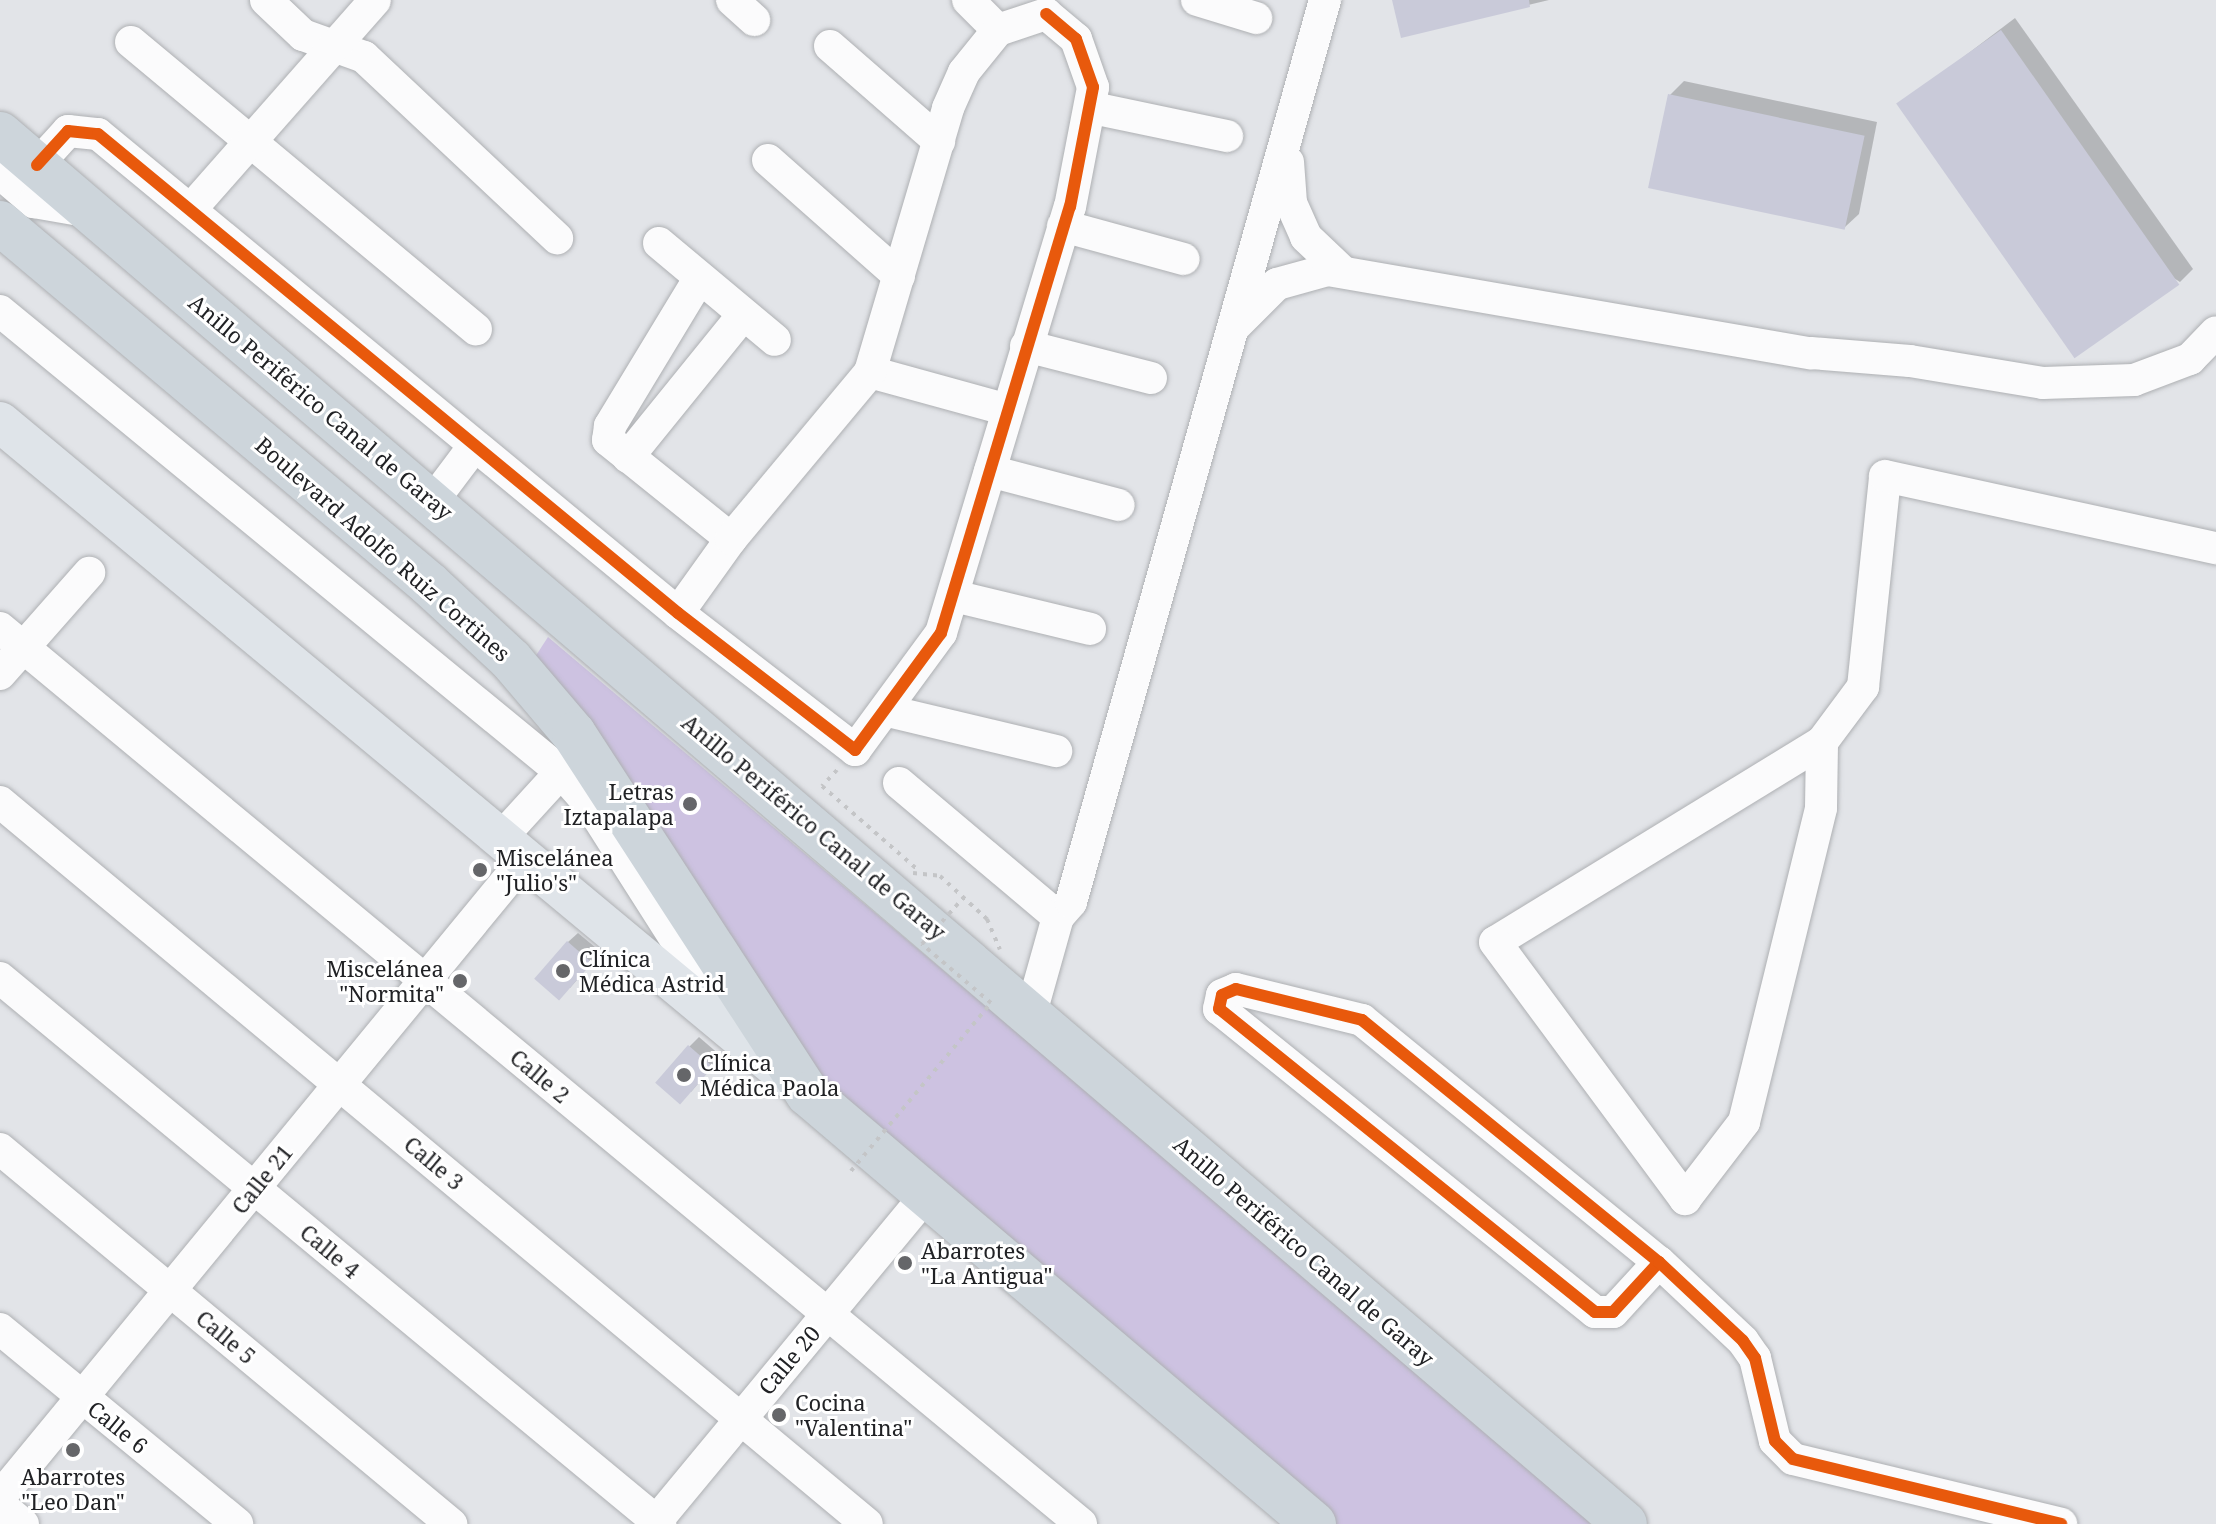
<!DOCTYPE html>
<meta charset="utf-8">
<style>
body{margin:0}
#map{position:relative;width:2216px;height:1524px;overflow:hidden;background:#e2e4e8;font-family:"Noto Serif",serif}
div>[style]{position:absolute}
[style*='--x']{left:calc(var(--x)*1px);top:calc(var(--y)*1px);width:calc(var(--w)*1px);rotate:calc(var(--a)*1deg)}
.green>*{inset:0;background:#cdc2e1}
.shadow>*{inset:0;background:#0003}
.building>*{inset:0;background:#c9cad9;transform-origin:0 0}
.path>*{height:4px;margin-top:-2px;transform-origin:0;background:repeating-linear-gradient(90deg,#c4c5c7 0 4px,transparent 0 10px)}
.roads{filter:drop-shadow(0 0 2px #aeb0b3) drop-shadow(0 0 2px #aeb0b3)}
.minor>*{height:32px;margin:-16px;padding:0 16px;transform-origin:16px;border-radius:16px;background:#fbfbfc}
.major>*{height:40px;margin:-20px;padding:0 20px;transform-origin:20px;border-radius:20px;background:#dfe4e9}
.highway>*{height:44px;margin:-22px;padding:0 22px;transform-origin:22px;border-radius:22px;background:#cdd5db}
.path-bridge>*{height:4px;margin-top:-2px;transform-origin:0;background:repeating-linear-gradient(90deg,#c4c5c7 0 4px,transparent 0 10px)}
.cycleway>*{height:12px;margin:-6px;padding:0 6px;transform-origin:6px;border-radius:6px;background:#e8590c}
.dots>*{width:22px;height:22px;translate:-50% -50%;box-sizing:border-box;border:4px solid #fff;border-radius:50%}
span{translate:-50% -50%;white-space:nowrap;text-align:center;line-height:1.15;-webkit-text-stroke:6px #fff;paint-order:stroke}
.street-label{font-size:22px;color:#212225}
.poi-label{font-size:22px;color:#212225}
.right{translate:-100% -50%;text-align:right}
.left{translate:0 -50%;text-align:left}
</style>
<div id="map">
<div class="green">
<div style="clip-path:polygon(548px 637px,1584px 1511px,1590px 1524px,1326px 1524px,794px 1093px,535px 657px)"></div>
</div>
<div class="shadow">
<div style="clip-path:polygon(1394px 0,1549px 0,1402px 35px)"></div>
<div style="clip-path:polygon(2015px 18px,2193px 269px,2180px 282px,1900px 105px)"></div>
<div style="clip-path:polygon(1684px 81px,1877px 122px,1859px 214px,1845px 227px,1670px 95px)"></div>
<div style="clip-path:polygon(578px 933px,601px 952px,570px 988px,568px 942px)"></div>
<div style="clip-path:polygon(699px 1037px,721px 1056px,691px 1092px,689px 1047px)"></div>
</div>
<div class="building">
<div style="clip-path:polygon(1392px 0,1529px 0,1530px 7px,1401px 38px)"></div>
<div style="left:2001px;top:30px;width:311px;height:128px;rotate:55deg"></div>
<div style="left:1668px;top:94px;width:201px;height:96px;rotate:12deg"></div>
<div style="left:567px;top:941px;width:33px;height:50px;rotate:41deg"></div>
<div style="left:688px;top:1045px;width:33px;height:50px;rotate:41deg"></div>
</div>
<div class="path">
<div style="--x:837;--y:770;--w:22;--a:133"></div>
<div style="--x:822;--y:786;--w:128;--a:41.2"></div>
<div style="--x:913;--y:873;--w:27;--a:6"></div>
<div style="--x:940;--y:876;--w:64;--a:42.5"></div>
<div style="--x:987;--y:919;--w:33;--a:67"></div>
</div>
<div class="roads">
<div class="minor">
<div style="--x:266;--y:0;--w:51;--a:43.4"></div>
<div style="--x:303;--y:35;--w:65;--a:19.8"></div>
<div style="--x:364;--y:57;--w:265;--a:43.2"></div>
<div style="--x:732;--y:0;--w:30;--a:42"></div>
<div style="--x:968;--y:0;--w:42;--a:45"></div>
<div style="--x:1197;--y:0;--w:62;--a:17"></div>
<div style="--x:131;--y:42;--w:449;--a:39.8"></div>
<div style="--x:830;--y:46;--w:145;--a:41.1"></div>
<div style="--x:1093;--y:108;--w:137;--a:11.8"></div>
<div style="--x:768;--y:160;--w:175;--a:41.5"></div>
<div style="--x:1288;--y:162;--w:41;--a:85.8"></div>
<div style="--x:1291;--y:203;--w:37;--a:66"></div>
<div style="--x:1306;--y:237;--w:50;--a:43.4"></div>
<div style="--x:37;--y:165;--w:46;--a:-47.6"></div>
<div style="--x:68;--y:131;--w:30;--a:6"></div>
<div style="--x:98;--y:134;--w:752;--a:39.55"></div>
<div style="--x:678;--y:613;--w:224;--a:37.7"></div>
<div style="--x:855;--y:750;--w:145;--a:-53.7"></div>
<div style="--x:941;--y:633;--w:445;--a:-73.2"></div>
<div style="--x:1070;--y:207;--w:122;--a:-79.1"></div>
<div style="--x:1093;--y:87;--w:51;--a:-109.5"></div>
<div style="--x:1076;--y:39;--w:39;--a:-140"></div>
<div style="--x:0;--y:173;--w:45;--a:40.5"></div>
<div style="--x:34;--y:202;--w:58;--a:10"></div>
<div style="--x:191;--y:209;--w:278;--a:-48.6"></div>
<div style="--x:1063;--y:226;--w:125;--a:15.3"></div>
<div style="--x:659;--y:243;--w:151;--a:39.9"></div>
<div style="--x:699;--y:279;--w:172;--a:121.2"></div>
<div style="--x:610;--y:426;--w:14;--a:98"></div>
<div style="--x:608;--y:440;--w:158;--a:38.8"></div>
<div style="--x:0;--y:311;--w:726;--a:39.41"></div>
<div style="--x:561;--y:772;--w:44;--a:48.7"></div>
<div style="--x:590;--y:805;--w:249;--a:57.5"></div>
<div style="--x:1236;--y:325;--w:58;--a:-45"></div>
<div style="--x:1277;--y:284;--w:53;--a:-15.4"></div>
<div style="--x:1328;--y:270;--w:490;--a:9.8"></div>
<div style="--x:1811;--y:353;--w:99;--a:4.6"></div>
<div style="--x:1910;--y:361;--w:135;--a:9.4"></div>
<div style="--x:2043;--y:383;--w:91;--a:-1.9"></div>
<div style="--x:2134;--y:380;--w:60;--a:-20.6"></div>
<div style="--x:2190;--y:359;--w:37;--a:-46"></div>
<div style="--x:1026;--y:346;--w:129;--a:14.4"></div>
<div style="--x:870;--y:372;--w:139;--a:15.4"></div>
<div style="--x:628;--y:457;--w:183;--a:-51"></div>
<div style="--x:990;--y:471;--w:133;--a:14.8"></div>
<div style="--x:432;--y:502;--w:70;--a:-53.1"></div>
<div style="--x:954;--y:596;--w:140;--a:13.6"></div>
<div style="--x:678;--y:613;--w:91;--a:-54.4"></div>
<div style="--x:731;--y:539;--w:217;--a:-50.2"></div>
<div style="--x:870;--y:372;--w:275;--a:-73.5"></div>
<div style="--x:948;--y:108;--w:39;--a:-66"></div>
<div style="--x:964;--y:72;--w:54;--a:-51"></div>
<div style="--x:998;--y:30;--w:51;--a:-18.4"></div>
<div style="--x:0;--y:628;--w:1404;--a:39.65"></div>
<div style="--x:0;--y:674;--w:135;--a:-48.6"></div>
<div style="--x:888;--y:711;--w:173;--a:13.4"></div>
<div style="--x:1822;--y:742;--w:383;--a:148.5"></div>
<div style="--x:1495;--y:942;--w:320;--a:53.5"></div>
<div style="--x:1685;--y:1199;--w:97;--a:-52.5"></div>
<div style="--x:1744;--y:1122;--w:323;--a:-76.2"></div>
<div style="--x:1821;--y:808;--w:66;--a:-89.1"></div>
<div style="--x:1822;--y:742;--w:69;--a:-53.3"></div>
<div style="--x:1863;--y:687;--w:212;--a:-84"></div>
<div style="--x:1885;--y:476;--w:339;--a:12.3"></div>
<div style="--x:899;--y:783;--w:208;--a:40.1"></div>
<div style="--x:0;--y:802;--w:1128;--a:39.79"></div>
<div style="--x:499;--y:840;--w:92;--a:-47.6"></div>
<div style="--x:0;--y:978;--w:857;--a:39.6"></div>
<div style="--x:1031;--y:1013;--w:100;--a:-74.3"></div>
<div style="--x:1058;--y:917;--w:20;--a:-49"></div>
<div style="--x:1071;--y:902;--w:937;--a:-74.27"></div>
<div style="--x:0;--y:1149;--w:587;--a:39.74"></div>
<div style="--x:1659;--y:1262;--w:68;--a:132.6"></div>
<div style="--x:1613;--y:1312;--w:18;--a:180"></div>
<div style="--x:1595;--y:1312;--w:483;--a:-141.1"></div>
<div style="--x:1219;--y:1009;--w:14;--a:-78"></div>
<div style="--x:1222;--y:995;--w:15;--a:-23"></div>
<div style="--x:1236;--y:989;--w:130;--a:13.8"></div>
<div style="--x:1362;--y:1020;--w:383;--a:39.2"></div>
<div style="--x:1659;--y:1262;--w:115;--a:43.2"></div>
<div style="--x:1743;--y:1341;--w:21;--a:55"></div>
<div style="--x:1755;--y:1358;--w:85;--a:76.5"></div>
<div style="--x:1775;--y:1441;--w:25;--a:45"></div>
<div style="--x:1793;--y:1459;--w:276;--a:13.6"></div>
<div style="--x:0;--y:1329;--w:307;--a:39.4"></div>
<div style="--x:0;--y:1497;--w:825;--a:-50.56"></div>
<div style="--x:0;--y:1505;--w:30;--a:40"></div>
<div style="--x:654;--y:1524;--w:425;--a:-50.4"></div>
</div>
<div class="major">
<div style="--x:0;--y:422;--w:1027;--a:39.75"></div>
</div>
<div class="highway">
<div style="--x:0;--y:134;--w:2138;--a:40.54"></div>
<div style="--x:0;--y:223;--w:561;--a:40.08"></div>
<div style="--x:429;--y:584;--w:112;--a:42.8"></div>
<div style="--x:511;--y:660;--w:97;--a:49.6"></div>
<div style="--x:574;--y:734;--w:429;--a:57"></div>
<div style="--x:808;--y:1094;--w:664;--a:40.36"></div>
</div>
</div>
<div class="path-bridge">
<div style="--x:851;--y:1171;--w:219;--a:-50.2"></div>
<div style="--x:991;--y:1003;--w:91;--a:-139.5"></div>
<div style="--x:922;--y:944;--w:63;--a:-48.2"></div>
</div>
<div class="cycleway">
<div style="--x:37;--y:165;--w:46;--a:-47.6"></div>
<div style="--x:68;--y:131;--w:30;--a:6"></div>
<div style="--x:98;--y:134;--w:752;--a:39.55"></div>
<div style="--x:678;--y:613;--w:224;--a:37.7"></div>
<div style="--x:855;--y:750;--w:145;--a:-53.7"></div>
<div style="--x:941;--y:633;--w:445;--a:-73.2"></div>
<div style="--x:1070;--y:207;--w:122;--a:-79.1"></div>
<div style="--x:1093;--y:87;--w:51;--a:-109.5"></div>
<div style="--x:1076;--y:39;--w:39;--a:-140"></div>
<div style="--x:1659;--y:1262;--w:68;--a:132.6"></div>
<div style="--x:1613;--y:1312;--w:18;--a:180"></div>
<div style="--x:1595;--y:1312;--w:483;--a:-141.1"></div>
<div style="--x:1219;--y:1009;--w:14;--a:-78"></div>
<div style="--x:1222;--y:995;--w:15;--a:-23"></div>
<div style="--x:1236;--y:989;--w:130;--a:13.8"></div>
<div style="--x:1362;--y:1020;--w:383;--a:39.2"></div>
<div style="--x:1659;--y:1262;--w:115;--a:43.2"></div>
<div style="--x:1743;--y:1341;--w:21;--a:55"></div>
<div style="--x:1755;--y:1358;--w:85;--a:76.5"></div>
<div style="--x:1775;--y:1441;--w:25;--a:45"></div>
<div style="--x:1793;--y:1459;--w:276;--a:13.6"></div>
</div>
<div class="dots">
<div style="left:690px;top:804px;background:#656669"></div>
<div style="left:480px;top:870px;background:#656669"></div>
<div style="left:563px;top:971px;background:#656669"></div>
<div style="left:460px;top:981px;background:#656669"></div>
<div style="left:684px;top:1075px;background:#656669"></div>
<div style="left:905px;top:1263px;background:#656669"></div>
<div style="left:779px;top:1415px;background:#656669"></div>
<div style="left:73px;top:1450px;background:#656669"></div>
</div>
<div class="street-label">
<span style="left:321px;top:407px;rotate:40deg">Anillo Periférico Canal de Garay</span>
<span style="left:383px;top:549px;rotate:41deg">Boulevard Adolfo Ruiz Cortines</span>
<span style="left:814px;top:827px;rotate:40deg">Anillo Periférico Canal de Garay</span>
<span style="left:540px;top:1076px;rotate:40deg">Calle 2</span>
<span style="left:434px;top:1163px;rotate:40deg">Calle 3</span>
<span style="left:262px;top:1179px;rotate:-51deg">Calle 21</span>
<span style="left:330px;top:1251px;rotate:40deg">Calle 4</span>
<span style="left:1304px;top:1251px;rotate:41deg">Anillo Periférico Canal de Garay</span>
<span style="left:226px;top:1337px;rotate:40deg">Calle 5</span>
<span style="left:789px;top:1360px;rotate:-50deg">Calle 20</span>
<span style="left:118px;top:1427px;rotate:39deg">Calle 6</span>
</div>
<div class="poi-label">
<span class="right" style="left:674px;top:804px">Letras<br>Iztapalapa</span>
<span class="left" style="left:496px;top:870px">Miscelánea<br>"Julio's"</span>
<span class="left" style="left:579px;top:971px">Clínica<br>Médica Astrid</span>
<span class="right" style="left:444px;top:981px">Miscelánea<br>"Normita"</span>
<span class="left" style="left:700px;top:1075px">Clínica<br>Médica Paola</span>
<span class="left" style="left:921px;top:1263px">Abarrotes<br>"La Antigua"</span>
<span class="left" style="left:795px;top:1415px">Cocina<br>"Valentina"</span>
<span style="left:73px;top:1489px">Abarrotes<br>"Leo Dan"</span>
</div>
</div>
